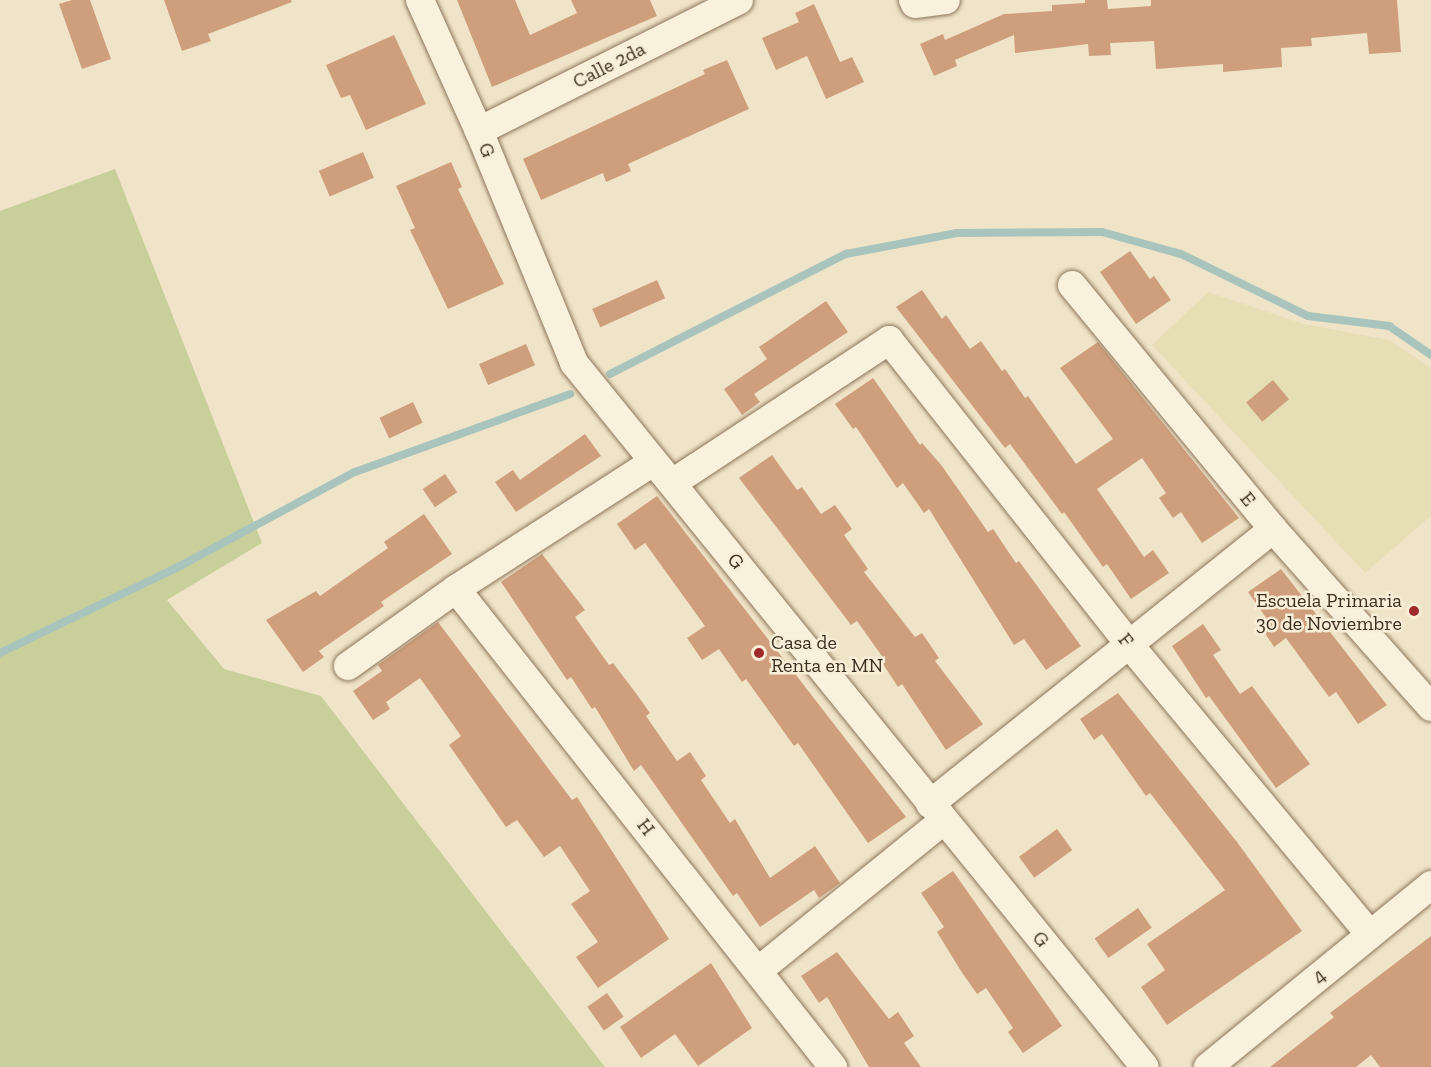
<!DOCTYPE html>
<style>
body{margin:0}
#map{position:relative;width:1431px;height:1067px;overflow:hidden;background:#f0e4c8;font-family:"Zilla Slab",serif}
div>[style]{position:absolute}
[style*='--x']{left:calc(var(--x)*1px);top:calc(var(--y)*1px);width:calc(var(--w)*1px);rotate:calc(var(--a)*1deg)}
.farmland>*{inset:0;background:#e6deb5}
.green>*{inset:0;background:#c9cf9b}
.stream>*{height:8px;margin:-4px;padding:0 4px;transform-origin:4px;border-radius:4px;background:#a9c4bc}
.building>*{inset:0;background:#cf9f7d;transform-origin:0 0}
.roads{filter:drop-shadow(0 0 2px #8d765c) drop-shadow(0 0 2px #8d765c)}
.street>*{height:28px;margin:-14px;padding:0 14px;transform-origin:14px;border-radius:14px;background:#faf1dc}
.dots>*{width:16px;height:16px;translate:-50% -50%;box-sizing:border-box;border:3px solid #f7eed8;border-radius:50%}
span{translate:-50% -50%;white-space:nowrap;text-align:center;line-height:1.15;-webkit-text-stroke:5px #f7eed8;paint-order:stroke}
.street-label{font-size:20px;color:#3d2e20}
.poi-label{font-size:20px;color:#3d2e20}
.right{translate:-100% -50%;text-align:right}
.left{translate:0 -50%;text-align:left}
</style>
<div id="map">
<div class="farmland">
<div style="clip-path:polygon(1208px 292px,1304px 324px,1389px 340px,1431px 368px,1431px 516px,1365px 573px,1152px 345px)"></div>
</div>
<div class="green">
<div style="clip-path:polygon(115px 169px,262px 543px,167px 600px,224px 669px,321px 696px,605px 1067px,0 1067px,0 211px)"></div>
</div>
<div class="stream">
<div style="--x:610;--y:374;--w:265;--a:-27"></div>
<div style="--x:846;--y:254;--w:113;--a:-10.7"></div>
<div style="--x:957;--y:233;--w:145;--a:-0.4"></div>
<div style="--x:1102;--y:232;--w:82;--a:15.6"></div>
<div style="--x:1181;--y:254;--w:141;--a:26"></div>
<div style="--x:1308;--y:316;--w:82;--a:7"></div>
<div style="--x:1389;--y:326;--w:51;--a:34.6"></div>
<div style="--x:0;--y:653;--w:202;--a:-25.8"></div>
<div style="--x:182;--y:565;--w:196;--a:-28.3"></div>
<div style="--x:355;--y:472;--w:229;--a:-19.9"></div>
</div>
<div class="building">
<div style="clip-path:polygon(72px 0,90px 0,111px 59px,82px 69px,59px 4px)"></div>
<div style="clip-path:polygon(164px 0,291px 0,292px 2px,208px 34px,211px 41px,182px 51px)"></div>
<div style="clip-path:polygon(457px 0,515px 0,530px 35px,577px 13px,571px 0,650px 0,657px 16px,492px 87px)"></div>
<div style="clip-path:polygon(1085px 0,1107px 0,1108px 9px,1151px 6px,1151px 0,1397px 0,1401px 52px,1369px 54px,1367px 33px,1311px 38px,1312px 46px,1281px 48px,1282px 67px,1223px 72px,1223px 64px,1156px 69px,1154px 41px,1110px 43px,1111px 55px,1089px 56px,1088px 44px,1015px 53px,1014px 35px,955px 60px,957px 66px,934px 76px,920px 44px,943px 34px,945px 40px,1004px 14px,1052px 11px,1052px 5px,1085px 3px)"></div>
<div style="clip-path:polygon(814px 4px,840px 62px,852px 57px,864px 82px,826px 99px,807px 56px,776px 70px,762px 38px,799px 22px,795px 13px)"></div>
<div style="clip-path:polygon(394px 35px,426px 104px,366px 130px,350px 95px,341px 98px,326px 65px)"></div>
<div style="clip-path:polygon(727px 60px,749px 109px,628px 164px,631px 171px,606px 182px,603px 173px,541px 200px,523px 159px,705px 74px,703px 70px)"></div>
<div style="left:363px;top:152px;width:28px;height:48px;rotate:67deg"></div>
<div style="clip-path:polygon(451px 162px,462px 187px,458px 189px,504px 284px,448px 309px,410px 230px,415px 228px,396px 186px)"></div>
<div style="clip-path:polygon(1130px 251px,1150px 279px,1154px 276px,1171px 300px,1136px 324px,1100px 272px)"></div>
<div style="left:657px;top:280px;width:20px;height:71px;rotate:66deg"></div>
<div style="clip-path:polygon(922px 290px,942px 319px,946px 315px,970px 349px,981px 341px,1002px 371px,1005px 369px,1025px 398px,1028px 396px,1076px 464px,1113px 439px,1060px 368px,1098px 342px,1239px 518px,1202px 543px,1181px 512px,1173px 518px,1159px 498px,1166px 493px,1142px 458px,1097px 489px,1144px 557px,1153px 550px,1169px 573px,1131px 599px,1107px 564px,1103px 567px,1064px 512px,1062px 514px,1010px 444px,1005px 448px,896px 307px)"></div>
<div style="clip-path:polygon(826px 301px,848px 332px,754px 394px,760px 402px,742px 415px,724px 389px,767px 359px,759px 347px)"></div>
<div style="left:526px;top:344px;width:23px;height:51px;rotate:67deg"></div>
<div style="clip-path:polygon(873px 378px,920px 445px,922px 443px,942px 466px,988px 532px,993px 529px,1016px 563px,1019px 561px,1081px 646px,1046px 670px,1024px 639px,1014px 645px,929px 509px,924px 513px,903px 483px,897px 488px,856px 427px,853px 429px,835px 404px)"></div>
<div style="left:1273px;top:380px;width:25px;height:35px;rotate:50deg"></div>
<div style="left:413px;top:402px;width:23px;height:37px;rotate:65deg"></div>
<div style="clip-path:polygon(585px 434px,601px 456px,516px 512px,495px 482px,513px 470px,520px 480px)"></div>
<div style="clip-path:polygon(772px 455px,797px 490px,802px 487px,821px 514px,835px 505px,852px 529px,844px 535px,868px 569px,864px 572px,915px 637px,922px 633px,939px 658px,935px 661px,983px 724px,946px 750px,902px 684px,898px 687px,881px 661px,884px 659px,857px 621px,851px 625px,739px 478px)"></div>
<div style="left:445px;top:474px;width:22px;height:27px;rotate:56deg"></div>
<div style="clip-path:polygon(657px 496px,906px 817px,868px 843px,798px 743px,794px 746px,746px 679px,742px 682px,719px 649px,702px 660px,687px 638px,705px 626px,645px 543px,635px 550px,617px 524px)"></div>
<div style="clip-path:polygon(424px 514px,452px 554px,381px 602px,384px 606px,319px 651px,324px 657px,303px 672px,266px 620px,316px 591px,320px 596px,388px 548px,384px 542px)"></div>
<div style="clip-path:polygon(542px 554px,585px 610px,575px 617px,609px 665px,613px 663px,635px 692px,650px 713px,646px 716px,677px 761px,690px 752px,706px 776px,701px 780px,730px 823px,735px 819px,770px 878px,815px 846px,840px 883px,819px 898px,814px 890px,760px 927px,737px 893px,733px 896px,641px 765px,634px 771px,595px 707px,592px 709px,571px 677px,567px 680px,501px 582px)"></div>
<div style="clip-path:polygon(1281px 569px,1387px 705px,1358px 724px,1336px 692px,1329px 697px,1286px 638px,1274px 647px,1259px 624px,1267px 619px,1248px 592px)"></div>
<div style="clip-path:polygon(438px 622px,572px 800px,577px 797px,669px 939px,598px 988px,576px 957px,598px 942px,571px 904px,590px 891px,560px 846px,544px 857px,517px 820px,506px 827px,449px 745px,461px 736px,420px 678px,386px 702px,390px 709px,373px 720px,353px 691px,382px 671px,378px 665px)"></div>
<div style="clip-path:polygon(1203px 624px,1221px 650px,1213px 655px,1240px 694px,1252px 686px,1310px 764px,1276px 788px,1209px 696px,1206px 698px,1172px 646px)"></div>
<div style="clip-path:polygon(1118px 693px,1237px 842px,1302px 931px,1167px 1025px,1141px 987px,1165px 970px,1147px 944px,1225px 890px,1150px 793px,1146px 796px,1102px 734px,1094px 740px,1080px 719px)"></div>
<div style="left:1057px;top:829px;width:26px;height:47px;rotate:54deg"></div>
<div style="clip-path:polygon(953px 871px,1062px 1026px,1023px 1053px,1008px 1032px,1013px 1028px,986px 988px,977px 994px,961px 971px,937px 932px,944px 927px,921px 893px)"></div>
<div style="left:1138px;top:908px;width:24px;height:53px;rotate:55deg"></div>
<div style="clip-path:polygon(1431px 936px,1431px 1067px,1380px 1067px,1371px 1055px,1356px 1067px,1270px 1067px,1334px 1017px,1330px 1013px)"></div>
<div style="clip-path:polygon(837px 952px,889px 1019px,898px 1012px,914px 1036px,904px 1043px,921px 1067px,869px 1067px,827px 997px,819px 1003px,801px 976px)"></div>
<div style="clip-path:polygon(711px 963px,752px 1028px,698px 1066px,675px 1034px,641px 1058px,620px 1027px)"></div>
<div style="left:607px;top:993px;width:29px;height:24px;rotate:55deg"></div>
</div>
<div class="roads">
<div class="street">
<div style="--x:420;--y:0;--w:144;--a:65.8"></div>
<div style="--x:479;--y:131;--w:251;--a:67.7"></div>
<div style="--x:574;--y:363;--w:906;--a:50.96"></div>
<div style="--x:913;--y:0;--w:4;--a:63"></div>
<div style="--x:915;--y:4;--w:31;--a:-7"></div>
<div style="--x:479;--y:131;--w:291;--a:-26.7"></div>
<div style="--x:1072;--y:285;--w:316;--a:50.5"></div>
<div style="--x:1273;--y:529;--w:238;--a:48.4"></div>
<div style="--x:674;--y:482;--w:258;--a:-33.4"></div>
<div style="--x:889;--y:340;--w:386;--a:51.7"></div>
<div style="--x:1128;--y:643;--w:379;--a:50.3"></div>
<div style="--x:456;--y:589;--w:609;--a:51.74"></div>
<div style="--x:348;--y:666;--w:133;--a:-35.5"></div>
<div style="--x:456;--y:589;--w:234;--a:-32.8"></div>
<div style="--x:930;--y:804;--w:440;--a:-38.7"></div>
<div style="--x:759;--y:970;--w:238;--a:-39"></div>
<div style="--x:1208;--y:1067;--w:288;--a:-39.2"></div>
</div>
</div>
<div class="dots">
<div style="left:1414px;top:611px;background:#9e2a2b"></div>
<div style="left:759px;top:653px;background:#9e2a2b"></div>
</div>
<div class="street-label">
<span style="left:609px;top:65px;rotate:-27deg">Calle 2da</span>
<span style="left:487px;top:150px;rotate:68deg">G</span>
<span style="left:1248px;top:499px;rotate:51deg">E</span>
<span style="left:736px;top:561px;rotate:51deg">G</span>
<span style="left:1126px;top:640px;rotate:51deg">F</span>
<span style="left:646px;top:827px;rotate:52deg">H</span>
<span style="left:1041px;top:939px;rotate:51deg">G</span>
<span style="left:1319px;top:976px;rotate:-39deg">4</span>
</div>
<div class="poi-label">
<span class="right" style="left:1402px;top:612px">Escuela Primaria<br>30 de Noviembre</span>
<span class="left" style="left:771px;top:654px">Casa de<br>Renta en MN</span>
</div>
</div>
